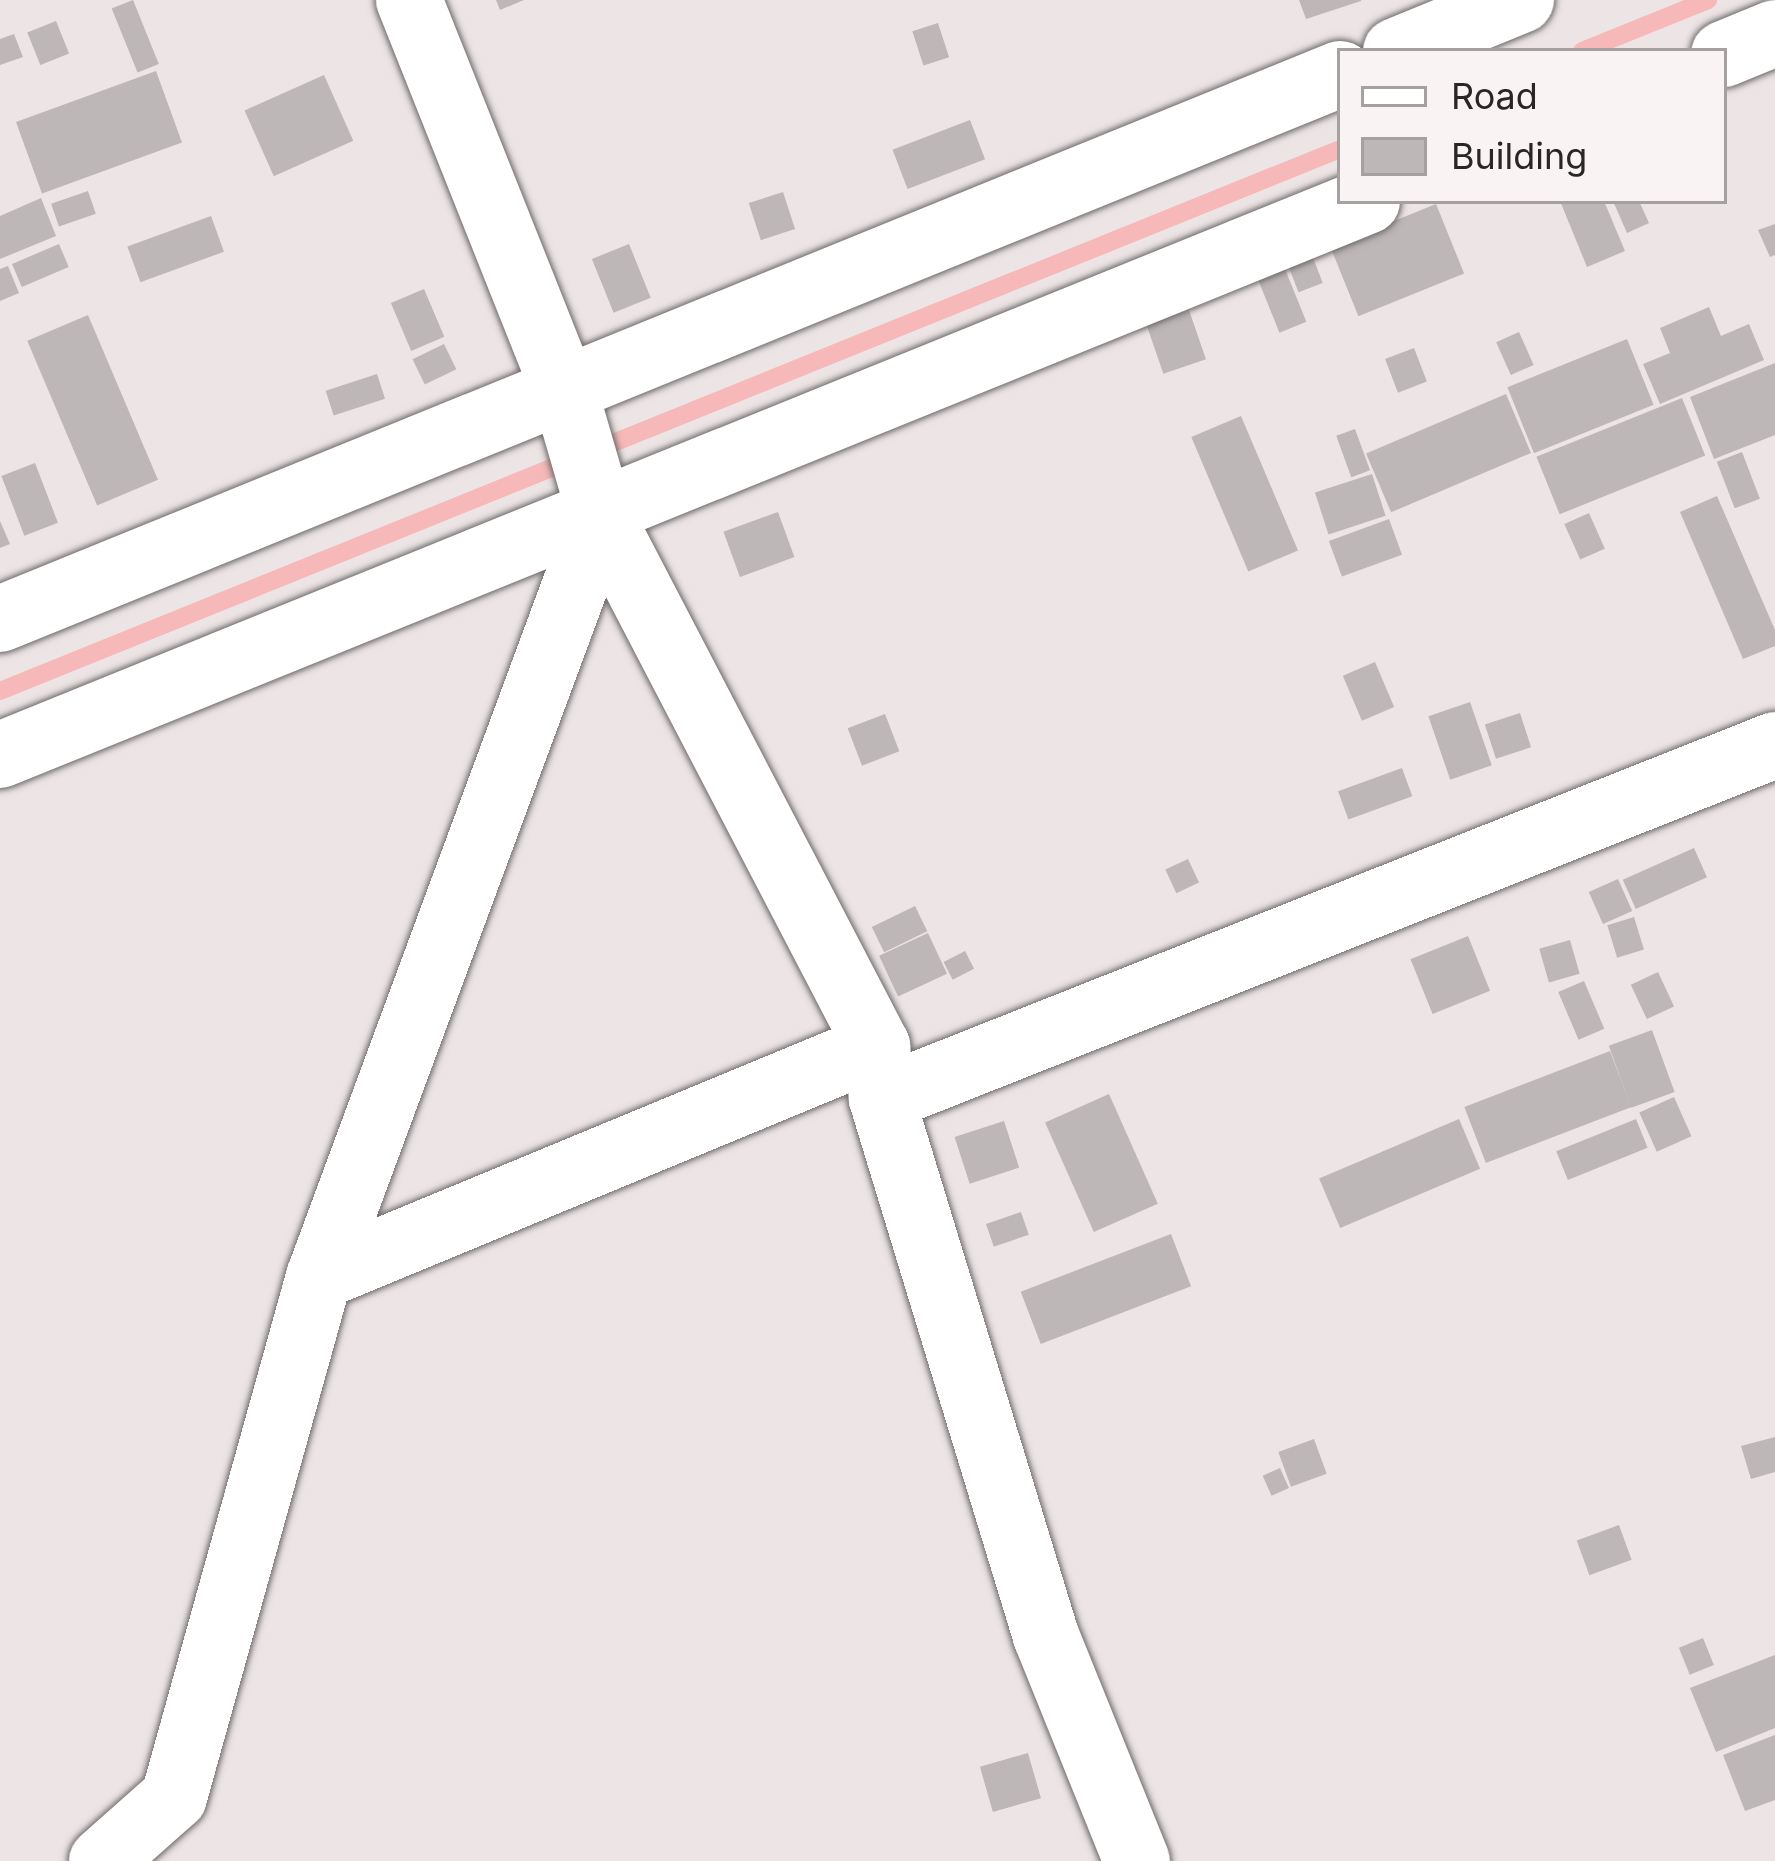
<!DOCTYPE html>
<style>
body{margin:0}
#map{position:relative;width:1775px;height:1861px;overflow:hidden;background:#ede5e5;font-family:Inter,sans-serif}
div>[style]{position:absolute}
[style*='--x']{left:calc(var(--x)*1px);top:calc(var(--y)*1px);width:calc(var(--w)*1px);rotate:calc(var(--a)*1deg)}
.stream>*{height:18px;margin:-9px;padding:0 9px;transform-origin:9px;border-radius:9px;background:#f6b8b9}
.building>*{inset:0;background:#beb7b7;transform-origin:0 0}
.roads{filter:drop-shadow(0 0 3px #6f6969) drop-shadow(0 0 3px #6f6969)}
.minor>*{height:66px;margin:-33px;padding:0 33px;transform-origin:33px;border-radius:33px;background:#fff}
span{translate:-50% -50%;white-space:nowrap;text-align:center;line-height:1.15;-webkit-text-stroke:10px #faf3f3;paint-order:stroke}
.legend{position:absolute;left:1337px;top:48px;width:390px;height:156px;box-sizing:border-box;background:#faf3f3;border:3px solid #a6a1a1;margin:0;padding:15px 21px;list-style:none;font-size:36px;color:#292726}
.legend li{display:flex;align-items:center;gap:24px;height:60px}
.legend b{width:60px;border:3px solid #a6a1a1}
</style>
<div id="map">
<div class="stream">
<div style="--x:1582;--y:51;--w:136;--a:-22"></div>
<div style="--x:0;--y:691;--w:1445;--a:-22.02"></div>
</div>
<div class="building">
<div style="left:133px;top:0;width:69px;height:23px;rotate:68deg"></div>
<div style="clip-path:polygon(496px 0,524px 0,500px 10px)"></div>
<div style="clip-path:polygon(1299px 0,1361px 0,1361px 1px,1306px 19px)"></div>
<div style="left:56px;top:21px;width:35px;height:31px;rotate:68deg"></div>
<div style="left:938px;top:23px;width:36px;height:27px;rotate:72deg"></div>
<div style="clip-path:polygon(14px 34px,23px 57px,0 65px,0 39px)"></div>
<div style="left:156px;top:71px;width:76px;height:149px;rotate:70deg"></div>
<div style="left:324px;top:75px;width:72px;height:87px;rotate:66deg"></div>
<div style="left:970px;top:120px;width:42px;height:83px;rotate:69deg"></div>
<div style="left:88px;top:191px;width:24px;height:39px;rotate:71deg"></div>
<div style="left:783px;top:192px;width:39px;height:36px;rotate:72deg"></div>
<div style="clip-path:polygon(41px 198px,56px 236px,0 259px,0 216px)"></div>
<div style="clip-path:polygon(1560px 201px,1604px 201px,1625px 251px,1587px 267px)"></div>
<div style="clip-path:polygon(1613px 201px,1639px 201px,1649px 223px,1627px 233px)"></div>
<div style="left:1436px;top:204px;width:75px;height:114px;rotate:68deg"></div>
<div style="left:211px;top:216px;width:38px;height:89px;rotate:70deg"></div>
<div style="clip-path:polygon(1775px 224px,1775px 255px,1770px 257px,1758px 230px)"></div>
<div style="left:59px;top:244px;width:25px;height:51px;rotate:67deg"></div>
<div style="left:629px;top:244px;width:58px;height:40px;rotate:68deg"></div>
<div style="left:1312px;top:255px;width:30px;height:26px;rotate:69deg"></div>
<div style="clip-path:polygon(8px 266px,19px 293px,0 301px,0 269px)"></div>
<div style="left:1285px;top:269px;width:57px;height:29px;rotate:68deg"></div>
<div style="left:424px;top:289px;width:52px;height:36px;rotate:67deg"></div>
<div style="clip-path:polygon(1709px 307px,1721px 336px,1749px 324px,1764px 360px,1660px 404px,1643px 364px,1670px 353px,1660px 328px)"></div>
<div style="left:1189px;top:310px;width:52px;height:45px;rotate:71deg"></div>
<div style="left:88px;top:315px;width:179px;height:66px;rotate:67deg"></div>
<div style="left:1519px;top:332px;width:36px;height:25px;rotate:66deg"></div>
<div style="left:1627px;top:339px;width:71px;height:129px;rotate:68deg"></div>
<div style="left:444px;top:344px;width:28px;height:35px;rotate:64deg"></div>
<div style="left:1414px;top:348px;width:36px;height:31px;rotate:69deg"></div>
<div style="clip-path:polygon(1775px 363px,1775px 435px,1714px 459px,1690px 397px)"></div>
<div style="left:377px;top:374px;width:26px;height:54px;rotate:72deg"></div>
<div style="left:1506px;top:394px;width:64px;height:152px;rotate:67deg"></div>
<div style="left:1682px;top:398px;width:62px;height:157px;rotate:68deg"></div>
<div style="left:1241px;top:416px;width:146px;height:54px;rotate:67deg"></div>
<div style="left:1355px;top:429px;width:44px;height:20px;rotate:70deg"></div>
<div style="left:1742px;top:452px;width:50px;height:27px;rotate:69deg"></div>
<div style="left:35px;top:463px;width:64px;height:36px;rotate:69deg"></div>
<div style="left:1372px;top:474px;width:44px;height:60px;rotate:72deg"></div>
<div style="clip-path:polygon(1717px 496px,1775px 630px,1775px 646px,1743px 659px,1680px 512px)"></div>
<div style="left:778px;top:512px;width:48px;height:58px;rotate:70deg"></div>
<div style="left:1589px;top:513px;width:39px;height:27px;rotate:66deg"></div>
<div style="left:1389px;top:519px;width:38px;height:64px;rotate:70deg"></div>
<div style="clip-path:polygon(0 521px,10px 544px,0 548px)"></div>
<div style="left:1375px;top:662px;width:49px;height:35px;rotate:67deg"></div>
<div style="left:1470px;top:702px;width:67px;height:44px;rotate:71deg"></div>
<div style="left:1520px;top:713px;width:36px;height:37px;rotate:72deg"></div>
<div style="left:885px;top:714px;width:40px;height:40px;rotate:69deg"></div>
<div style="left:1402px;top:768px;width:30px;height:68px;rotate:70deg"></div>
<div style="left:1694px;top:848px;width:32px;height:78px;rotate:66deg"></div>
<div style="left:1188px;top:859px;width:26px;height:25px;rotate:65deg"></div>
<div style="left:1618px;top:879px;width:35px;height:32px;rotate:66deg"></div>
<div style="left:915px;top:906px;width:28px;height:48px;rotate:64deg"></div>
<div style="left:1634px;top:917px;width:34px;height:28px;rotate:73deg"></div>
<div style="left:928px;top:933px;width:45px;height:54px;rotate:65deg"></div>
<div style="left:1468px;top:936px;width:59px;height:62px;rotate:68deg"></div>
<div style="left:1570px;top:940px;width:35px;height:32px;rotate:74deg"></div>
<div style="left:965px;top:951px;width:20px;height:24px;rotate:63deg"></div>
<div style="left:1658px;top:972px;width:38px;height:30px;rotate:65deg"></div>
<div style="left:1584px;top:981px;width:52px;height:28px;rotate:67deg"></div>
<div style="left:1652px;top:1030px;width:66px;height:46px;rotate:70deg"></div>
<div style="left:1610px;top:1051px;width:60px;height:156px;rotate:69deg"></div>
<div style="left:1109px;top:1094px;width:120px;height:70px;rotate:66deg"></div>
<div style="left:1674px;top:1097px;width:43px;height:38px;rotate:66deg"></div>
<div style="left:1459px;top:1119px;width:54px;height:152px;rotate:67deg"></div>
<div style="left:1636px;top:1119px;width:31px;height:86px;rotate:68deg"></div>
<div style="left:1004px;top:1121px;width:49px;height:52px;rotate:72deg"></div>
<div style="left:1021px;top:1212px;width:24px;height:37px;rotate:71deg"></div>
<div style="left:1171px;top:1234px;width:56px;height:161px;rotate:69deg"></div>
<div style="clip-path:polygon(1775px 1437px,1775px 1472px,1751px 1479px,1741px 1446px)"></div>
<div style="left:1314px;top:1439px;width:37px;height:38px;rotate:70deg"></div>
<div style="left:1280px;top:1468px;width:22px;height:19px;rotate:66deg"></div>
<div style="left:1619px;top:1525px;width:37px;height:45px;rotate:70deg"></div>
<div style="left:1703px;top:1638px;width:29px;height:26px;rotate:68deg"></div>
<div style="clip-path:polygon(1775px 1655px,1775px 1728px,1716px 1752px,1690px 1688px)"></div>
<div style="clip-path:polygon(1775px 1735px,1775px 1800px,1745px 1811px,1723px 1755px)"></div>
<div style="left:1028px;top:1753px;width:47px;height:50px;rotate:74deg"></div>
</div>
<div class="roads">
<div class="minor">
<div style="--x:409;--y:0;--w:419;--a:68.3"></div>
<div style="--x:564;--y:389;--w:132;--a:73.8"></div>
<div style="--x:601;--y:516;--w:598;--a:62.49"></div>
<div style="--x:877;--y:1046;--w:53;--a:84.6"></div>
<div style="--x:882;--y:1099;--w:561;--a:73.02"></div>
<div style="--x:1046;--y:1636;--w:243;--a:68"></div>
<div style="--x:1396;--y:51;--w:135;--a:-22.2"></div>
<div style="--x:1724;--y:54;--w:55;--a:-22.4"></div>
<div style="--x:0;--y:619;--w:1447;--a:-22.13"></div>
<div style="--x:0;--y:755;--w:1475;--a:-22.06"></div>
<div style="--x:882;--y:1099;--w:961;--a:-21.62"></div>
<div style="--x:319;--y:1277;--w:604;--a:-22.49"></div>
<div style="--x:102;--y:1861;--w:96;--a:-41.6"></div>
<div style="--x:174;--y:1797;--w:540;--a:-74.42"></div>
<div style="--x:319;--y:1277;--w:812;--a:-69.67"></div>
</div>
</div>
<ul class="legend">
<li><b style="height:15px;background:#fff"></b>Road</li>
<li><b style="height:33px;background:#beb7b7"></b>Building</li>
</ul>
</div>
